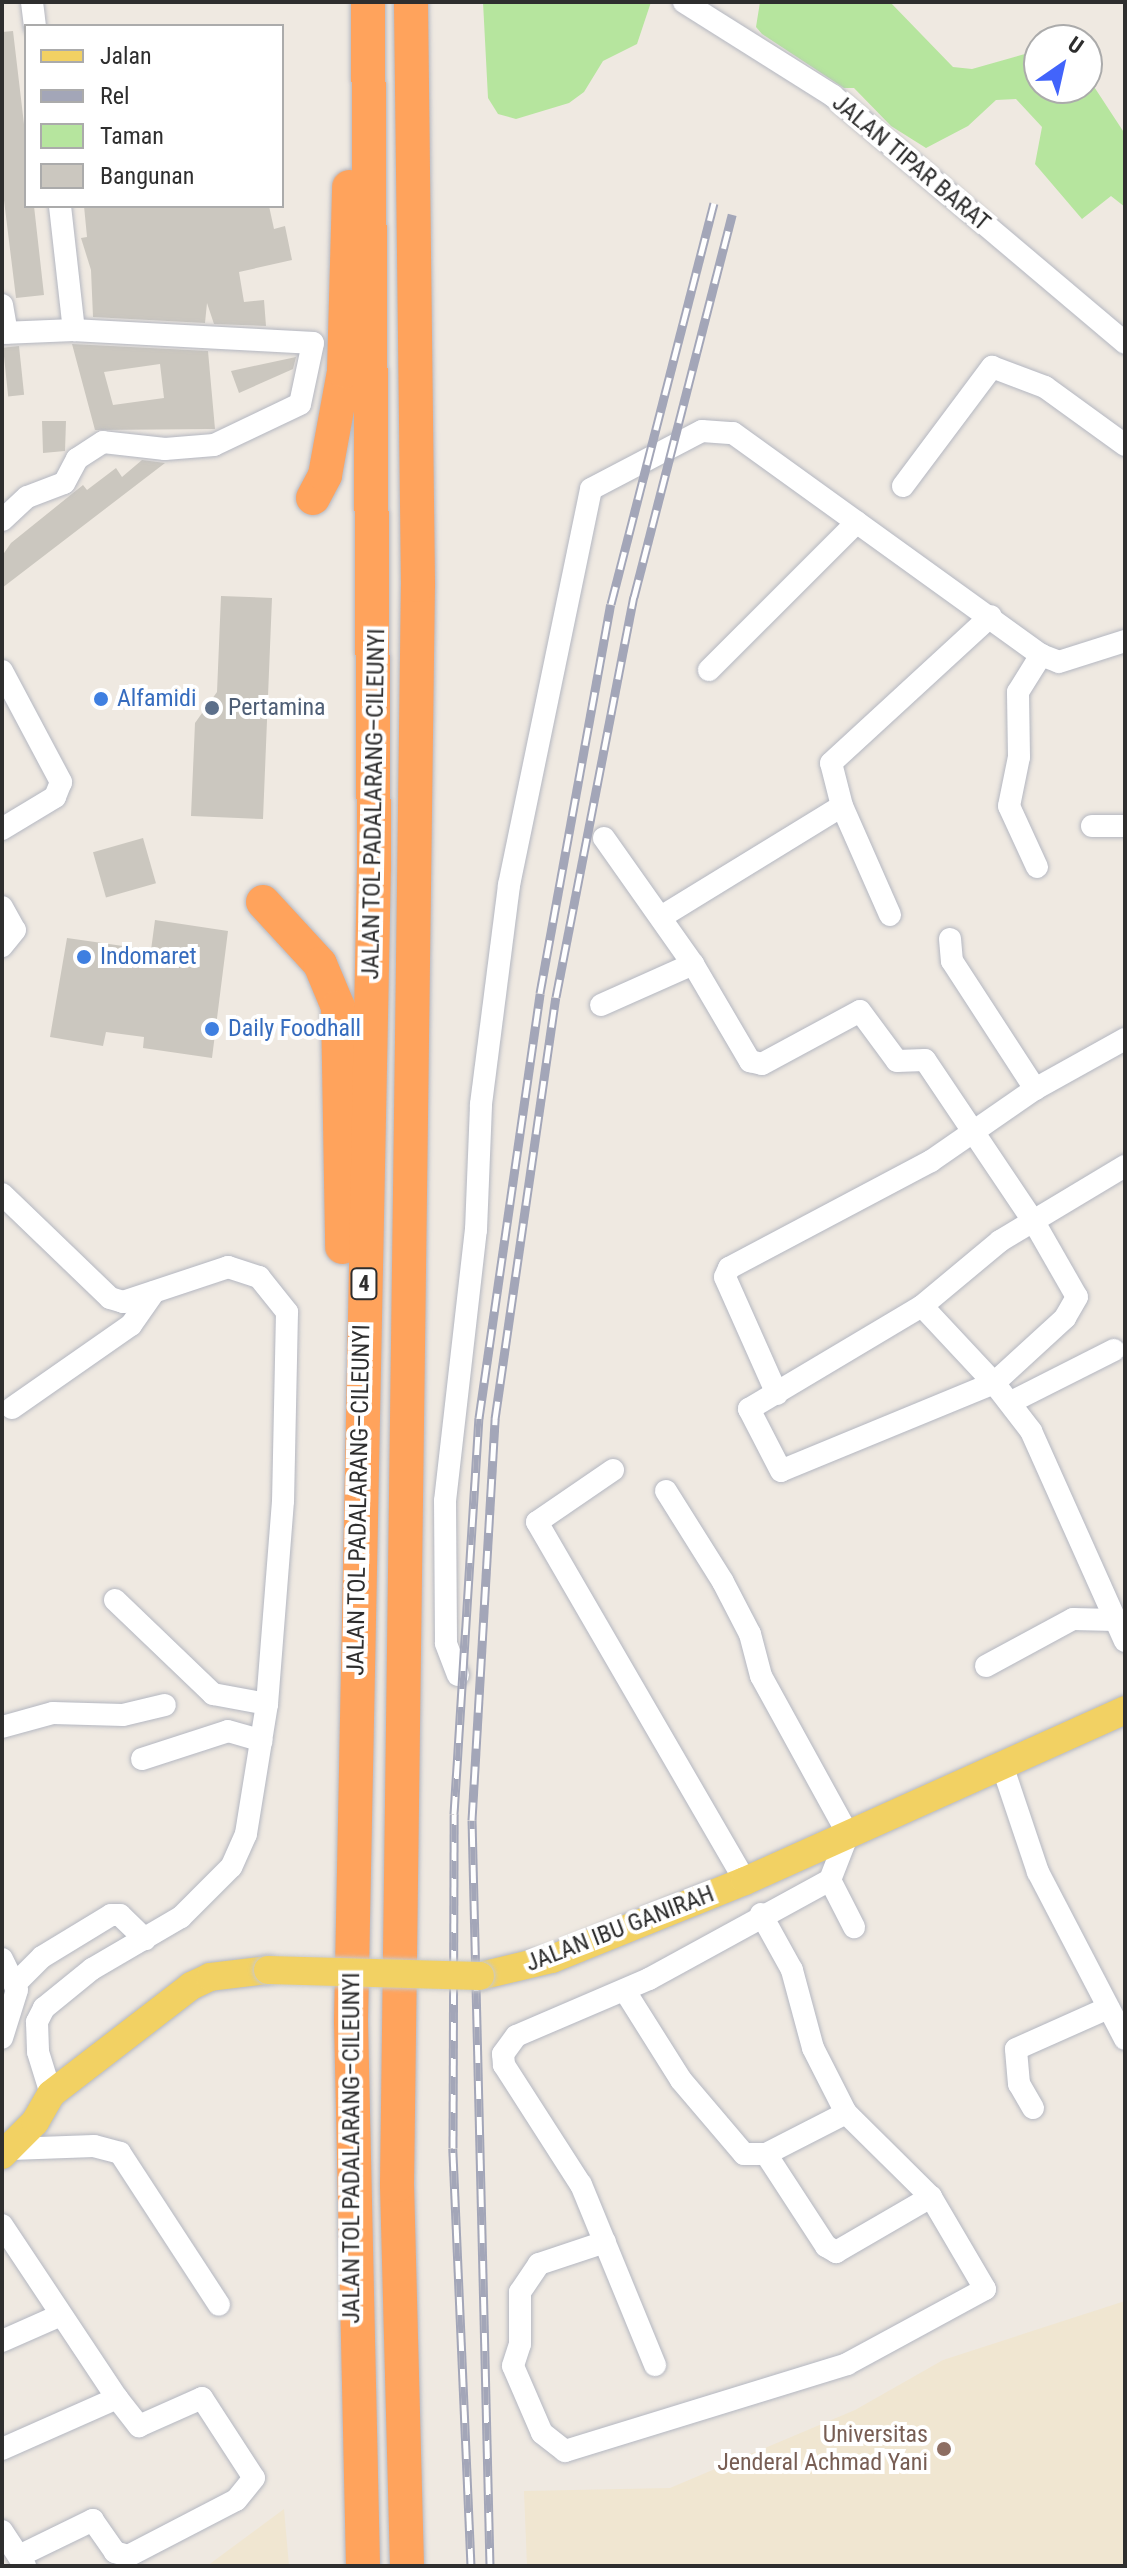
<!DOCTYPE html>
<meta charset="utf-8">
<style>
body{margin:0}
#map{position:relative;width:1127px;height:2568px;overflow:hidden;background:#efe9e1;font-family:"Roboto Condensed",sans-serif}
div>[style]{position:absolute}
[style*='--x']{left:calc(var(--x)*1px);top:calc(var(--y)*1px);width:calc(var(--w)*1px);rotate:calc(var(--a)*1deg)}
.education>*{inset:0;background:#f0e6d1}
.green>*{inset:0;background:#b6e59e}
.building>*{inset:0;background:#cbc7bf;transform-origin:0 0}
.roads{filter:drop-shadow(0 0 2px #b4b7c1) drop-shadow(0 0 2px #b4b7c1)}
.minor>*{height:22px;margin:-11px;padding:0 11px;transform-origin:11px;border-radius:11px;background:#fff}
.major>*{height:28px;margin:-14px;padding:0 14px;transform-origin:14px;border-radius:14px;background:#f2d163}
.highway>*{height:34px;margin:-17px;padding:0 17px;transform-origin:17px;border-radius:17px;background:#ffa35c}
.rail>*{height:9px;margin-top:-4.5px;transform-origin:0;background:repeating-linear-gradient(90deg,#fff 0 18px,#a3a6b8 0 36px);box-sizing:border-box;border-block:2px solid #a3a6b8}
.bridges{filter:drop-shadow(0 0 2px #c9c9c9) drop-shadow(0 0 2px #c9c9c9)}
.major-bridge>*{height:28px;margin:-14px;padding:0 14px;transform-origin:14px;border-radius:14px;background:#f2d163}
.dots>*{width:22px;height:22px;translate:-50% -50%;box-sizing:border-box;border:4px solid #fff;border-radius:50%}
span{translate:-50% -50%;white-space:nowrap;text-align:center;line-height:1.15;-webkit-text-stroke:8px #fff;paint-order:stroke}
.shield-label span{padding:2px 6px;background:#fff;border:2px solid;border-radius:6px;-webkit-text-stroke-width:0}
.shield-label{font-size:22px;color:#2e2e2e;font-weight:700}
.street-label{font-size:24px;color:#2e2e2e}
.shop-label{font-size:24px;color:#366cbe}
.left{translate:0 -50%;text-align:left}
.service-label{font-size:24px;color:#4e5e75}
.education-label{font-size:24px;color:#785e54}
.right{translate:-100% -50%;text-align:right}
.frame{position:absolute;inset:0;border:4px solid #2e2e2e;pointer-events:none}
.legend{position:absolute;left:24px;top:24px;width:260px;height:184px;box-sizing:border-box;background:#fff;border:2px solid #ababab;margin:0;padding:10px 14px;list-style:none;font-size:24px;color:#2e2e2e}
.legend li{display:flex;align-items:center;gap:16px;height:40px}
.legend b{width:40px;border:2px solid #ababab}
.north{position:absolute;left:1023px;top:24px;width:80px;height:80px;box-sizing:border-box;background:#fff;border:2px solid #ababab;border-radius:50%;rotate:34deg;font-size:22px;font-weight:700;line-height:32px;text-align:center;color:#2e2e2e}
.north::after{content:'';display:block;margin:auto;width:28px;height:36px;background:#4264fb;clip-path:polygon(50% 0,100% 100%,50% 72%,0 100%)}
</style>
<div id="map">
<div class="education">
<div style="clip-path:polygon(1125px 2301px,1125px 2566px,527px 2566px,524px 2491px,670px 2488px,855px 2410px,943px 2360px)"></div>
<div style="clip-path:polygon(284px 2509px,289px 2566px,207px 2566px)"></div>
</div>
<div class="green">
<div style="clip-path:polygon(483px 2px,651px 2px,637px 44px,603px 61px,584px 92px,569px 103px,516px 119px,498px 114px,488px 98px)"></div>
<div style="clip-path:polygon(760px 2px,890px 2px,953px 67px,972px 69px,1039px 50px,1039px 88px,1087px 88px,1087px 76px,1125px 134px,1125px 207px,1111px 196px,1082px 219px,1035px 164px,1042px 127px,1016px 99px,996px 100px,968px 126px,926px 148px,891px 126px,854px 88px,844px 88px,762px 34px,756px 27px)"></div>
</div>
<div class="building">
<div style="clip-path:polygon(13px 31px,26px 141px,26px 206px,34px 206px,44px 295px,16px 298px,2px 184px,2px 32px)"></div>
<div style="clip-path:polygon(84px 206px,269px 206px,274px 229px,285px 226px,292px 260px,239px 272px,244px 302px,264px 300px,266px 326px,214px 324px,207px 303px,205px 323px,93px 317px,91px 270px,81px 238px,87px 237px)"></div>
<div style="clip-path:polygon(evenodd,72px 344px,208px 351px,215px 429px,95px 430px,72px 344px,160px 364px,164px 398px,113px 405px,104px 372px,160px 364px)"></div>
<div style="left:19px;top:346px;width:49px;height:16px;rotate:84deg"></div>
<div style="clip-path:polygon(296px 357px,293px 369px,239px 393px,231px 371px)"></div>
<div style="clip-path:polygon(42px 421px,66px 421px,65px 451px,43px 453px)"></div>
<div style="clip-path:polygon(142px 460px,165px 463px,2px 588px,2px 556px,11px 543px,83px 485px,87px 490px,116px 468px,122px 477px)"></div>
<div style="clip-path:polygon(221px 596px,272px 598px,263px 819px,191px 816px,195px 723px,217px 692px)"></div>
<div style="left:143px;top:838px;width:47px;height:52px;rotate:74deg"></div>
<div style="clip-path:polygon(155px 920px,228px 931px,212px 1058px,143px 1048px,144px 1037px,106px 1032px,103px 1046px,50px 1037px,67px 938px,151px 950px)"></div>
</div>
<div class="roads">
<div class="minor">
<div style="--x:32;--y:2;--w:24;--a:83"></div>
<div style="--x:684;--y:2;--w:176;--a:32.2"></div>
<div style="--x:833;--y:96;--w:382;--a:40.2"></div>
<div style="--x:60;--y:206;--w:125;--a:83.6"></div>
<div style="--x:2;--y:305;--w:28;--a:80"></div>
<div style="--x:2;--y:333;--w:72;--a:-2.4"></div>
<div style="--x:74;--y:330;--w:239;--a:3.1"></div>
<div style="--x:313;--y:343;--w:62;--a:102"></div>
<div style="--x:300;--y:404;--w:95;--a:154.5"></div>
<div style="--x:214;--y:445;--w:49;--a:175.3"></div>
<div style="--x:165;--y:449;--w:62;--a:-173.6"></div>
<div style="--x:103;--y:442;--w:31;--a:147"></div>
<div style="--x:77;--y:459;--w:27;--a:118"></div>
<div style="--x:64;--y:483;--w:40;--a:159"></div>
<div style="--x:27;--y:497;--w:34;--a:137"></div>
<div style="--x:903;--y:486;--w:149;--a:-53.2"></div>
<div style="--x:992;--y:367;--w:57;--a:20.7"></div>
<div style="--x:1045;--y:387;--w:99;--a:35.9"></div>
<div style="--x:709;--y:670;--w:209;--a:-45"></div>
<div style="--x:2;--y:671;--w:126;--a:62"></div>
<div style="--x:61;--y:782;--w:16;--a:112"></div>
<div style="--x:55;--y:797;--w:62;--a:148.9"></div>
<div style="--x:842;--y:806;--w:44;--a:-104.3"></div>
<div style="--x:831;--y:763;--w:217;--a:-42.6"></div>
<div style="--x:1092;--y:826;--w:33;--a:0"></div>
<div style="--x:604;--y:838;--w:154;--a:54.8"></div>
<div style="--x:693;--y:964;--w:113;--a:59.6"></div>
<div style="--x:750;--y:1061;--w:12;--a:14"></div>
<div style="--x:762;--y:1064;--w:111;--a:-28.4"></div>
<div style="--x:860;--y:1011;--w:62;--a:53.5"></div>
<div style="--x:897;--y:1061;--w:28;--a:-2"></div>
<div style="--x:925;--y:1060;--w:195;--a:56.1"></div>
<div style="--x:1034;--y:1222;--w:86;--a:60.2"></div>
<div style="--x:1077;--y:1297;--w:24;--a:120"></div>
<div style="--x:1065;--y:1318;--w:96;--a:137.5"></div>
<div style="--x:994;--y:1383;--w:61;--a:52.4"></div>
<div style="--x:1031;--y:1431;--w:230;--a:65.9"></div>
<div style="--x:1037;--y:867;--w:67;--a:-114.7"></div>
<div style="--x:1009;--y:806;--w:50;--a:-78.5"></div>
<div style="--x:1019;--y:757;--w:65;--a:-90.9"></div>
<div style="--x:1018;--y:692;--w:44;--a:-58.1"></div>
<div style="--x:2;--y:907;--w:26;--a:61"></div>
<div style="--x:15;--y:930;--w:21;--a:129"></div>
<div style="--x:661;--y:917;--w:212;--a:-31.5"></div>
<div style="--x:842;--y:806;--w:119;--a:66.2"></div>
<div style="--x:950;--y:939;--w:22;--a:85"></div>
<div style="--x:952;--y:961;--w:153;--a:57"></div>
<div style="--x:601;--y:1005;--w:101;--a:-24"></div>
<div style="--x:2;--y:1194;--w:150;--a:43.9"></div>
<div style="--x:110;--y:1298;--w:14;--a:17"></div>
<div style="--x:123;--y:1302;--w:111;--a:-18.4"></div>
<div style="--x:228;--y:1267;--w:33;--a:18"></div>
<div style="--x:259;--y:1277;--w:45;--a:51.3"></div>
<div style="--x:287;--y:1312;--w:189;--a:91.2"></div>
<div style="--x:283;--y:1501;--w:204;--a:94.5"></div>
<div style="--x:267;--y:1704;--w:132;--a:99.2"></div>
<div style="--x:246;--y:1834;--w:36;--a:114"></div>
<div style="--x:231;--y:1867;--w:71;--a:135"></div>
<div style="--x:181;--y:1917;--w:103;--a:149.7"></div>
<div style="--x:92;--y:1969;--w:62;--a:140.9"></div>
<div style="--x:44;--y:2008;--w:16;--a:117"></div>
<div style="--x:37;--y:2022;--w:30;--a:88"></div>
<div style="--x:38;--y:2052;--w:44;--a:72.8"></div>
<div style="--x:922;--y:1306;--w:105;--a:46.9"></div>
<div style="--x:994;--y:1383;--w:230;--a:157.6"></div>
<div style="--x:781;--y:1471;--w:70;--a:-117.3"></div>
<div style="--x:749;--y:1409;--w:201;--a:-30.8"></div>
<div style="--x:922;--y:1306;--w:102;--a:-39.8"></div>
<div style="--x:1000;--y:1241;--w:146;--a:-31"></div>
<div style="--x:777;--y:1394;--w:128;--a:-114"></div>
<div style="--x:725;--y:1277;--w:10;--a:-66"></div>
<div style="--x:729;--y:1268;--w:229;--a:-27.9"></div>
<div style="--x:931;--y:1161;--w:126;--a:-34.7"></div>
<div style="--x:1035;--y:1089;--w:103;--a:-29.1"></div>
<div style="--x:1013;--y:1401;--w:113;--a:-26.8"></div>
<div style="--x:12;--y:1408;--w:145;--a:-34.9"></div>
<div style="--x:131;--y:1325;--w:40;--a:-55.1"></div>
<div style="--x:613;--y:1470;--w:92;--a:145.6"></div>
<div style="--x:537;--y:1522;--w:415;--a:59.9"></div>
<div style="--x:666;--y:1491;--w:107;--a:57.9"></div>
<div style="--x:723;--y:1582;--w:59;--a:62.6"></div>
<div style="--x:750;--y:1634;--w:43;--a:75.3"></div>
<div style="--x:761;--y:1676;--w:180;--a:61.2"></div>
<div style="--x:848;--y:1834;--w:49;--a:111.4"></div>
<div style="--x:830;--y:1880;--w:53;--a:62.9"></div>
<div style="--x:115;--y:1600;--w:136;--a:43.8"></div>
<div style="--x:213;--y:1694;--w:55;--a:10.5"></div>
<div style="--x:986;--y:1666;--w:99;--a:-28.4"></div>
<div style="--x:1073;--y:1619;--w:42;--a:1.4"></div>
<div style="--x:458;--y:1675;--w:34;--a:-111"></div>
<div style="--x:446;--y:1643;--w:142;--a:-90.4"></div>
<div style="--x:445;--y:1501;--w:273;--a:-83.5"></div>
<div style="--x:476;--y:1230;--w:126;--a:-87.7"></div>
<div style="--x:481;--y:1104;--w:221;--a:-82.7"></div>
<div style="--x:509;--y:885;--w:404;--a:-78.3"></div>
<div style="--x:591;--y:489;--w:125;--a:-27.6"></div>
<div style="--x:702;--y:431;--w:31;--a:4"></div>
<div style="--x:733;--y:433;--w:380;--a:35.8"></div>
<div style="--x:1041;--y:655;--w:19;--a:21"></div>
<div style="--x:1059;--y:662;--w:69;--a:-17.7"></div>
<div style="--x:2;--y:1727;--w:53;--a:-15.4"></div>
<div style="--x:53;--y:1713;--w:70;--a:1.6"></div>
<div style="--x:123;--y:1715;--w:43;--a:-13.4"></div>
<div style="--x:142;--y:1759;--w:90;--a:-18"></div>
<div style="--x:228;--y:1731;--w:35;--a:16"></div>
<div style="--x:1003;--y:1768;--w:110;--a:71.4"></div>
<div style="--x:1038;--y:1872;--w:188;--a:62.5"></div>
<div style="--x:2;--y:1959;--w:34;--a:64"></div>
<div style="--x:17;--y:1990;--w:50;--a:107.4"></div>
<div style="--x:17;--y:1982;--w:35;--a:-45"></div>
<div style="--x:42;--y:1957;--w:81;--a:-31.3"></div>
<div style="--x:111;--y:1915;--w:9;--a:0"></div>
<div style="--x:120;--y:1915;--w:35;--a:44"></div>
<div style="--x:625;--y:1991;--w:105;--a:57.8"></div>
<div style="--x:681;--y:2080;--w:97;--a:49.6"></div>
<div style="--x:744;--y:2154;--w:22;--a:0"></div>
<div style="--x:766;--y:2154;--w:90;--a:-27.1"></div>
<div style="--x:846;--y:2113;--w:73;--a:-116.9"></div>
<div style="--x:813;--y:2048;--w:81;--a:-105.1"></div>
<div style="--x:792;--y:1970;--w:64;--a:-119"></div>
<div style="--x:1033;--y:2108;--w:28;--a:-120"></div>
<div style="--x:1019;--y:2084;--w:35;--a:-95"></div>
<div style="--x:1016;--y:2049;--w:101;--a:-24"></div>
<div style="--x:11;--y:2149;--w:83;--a:-2.1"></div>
<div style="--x:94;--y:2146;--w:27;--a:15"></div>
<div style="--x:120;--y:2153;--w:181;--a:56.9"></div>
<div style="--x:766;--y:2154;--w:110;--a:56.9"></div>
<div style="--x:826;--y:2246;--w:12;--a:31"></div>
<div style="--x:836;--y:2252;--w:110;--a:-30.1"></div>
<div style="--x:2;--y:2225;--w:208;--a:56.4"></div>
<div style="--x:605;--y:2242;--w:70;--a:161.6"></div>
<div style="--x:539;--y:2264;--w:34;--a:124"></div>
<div style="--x:520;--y:2292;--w:52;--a:90"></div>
<div style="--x:520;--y:2344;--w:23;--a:108"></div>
<div style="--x:513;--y:2366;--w:73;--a:66.6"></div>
<div style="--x:542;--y:2433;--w:29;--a:38"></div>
<div style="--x:565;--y:2451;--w:295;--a:-17.1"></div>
<div style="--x:847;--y:2364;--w:157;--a:-28.5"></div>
<div style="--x:985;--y:2289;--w:107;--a:-120.4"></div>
<div style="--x:931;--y:2197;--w:120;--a:-135.3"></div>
<div style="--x:2;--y:2341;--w:64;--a:-23.8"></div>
<div style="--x:655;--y:2365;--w:195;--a:-112.3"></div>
<div style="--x:581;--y:2185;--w:143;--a:-122.7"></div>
<div style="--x:504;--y:2065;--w:11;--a:-95"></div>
<div style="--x:503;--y:2054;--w:22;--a:-54"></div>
<div style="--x:516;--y:2036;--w:145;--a:-23.2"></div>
<div style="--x:649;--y:1979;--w:206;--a:-28.7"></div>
<div style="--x:2;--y:2449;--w:126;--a:-23.9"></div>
<div style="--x:117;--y:2398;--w:36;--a:52"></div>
<div style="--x:139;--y:2426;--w:69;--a:-24"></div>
<div style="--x:202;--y:2398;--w:95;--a:57"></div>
<div style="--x:254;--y:2478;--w:28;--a:129"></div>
<div style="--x:236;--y:2500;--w:122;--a:152.6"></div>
<div style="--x:128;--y:2556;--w:14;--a:-163"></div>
<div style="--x:115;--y:2552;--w:39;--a:-125"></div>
<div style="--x:93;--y:2520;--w:82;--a:154.1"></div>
<div style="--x:2;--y:2531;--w:42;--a:56.7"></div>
</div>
<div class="major">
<div style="--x:480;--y:1976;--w:74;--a:-13.3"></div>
<div style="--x:552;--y:1959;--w:208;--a:-22"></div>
<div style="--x:745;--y:1881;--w:417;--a:-24.2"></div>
<div style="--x:2;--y:2155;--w:47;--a:-45"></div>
<div style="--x:35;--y:2122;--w:32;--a:-60"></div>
<div style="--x:51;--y:2094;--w:177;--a:-37.6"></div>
<div style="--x:191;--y:1986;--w:21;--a:-25"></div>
<div style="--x:210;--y:1977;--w:58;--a:-6.9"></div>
</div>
<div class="highway">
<div style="--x:313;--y:498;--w:26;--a:-62"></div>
<div style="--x:325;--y:475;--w:106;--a:-79.6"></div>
<div style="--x:344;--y:371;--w:184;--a:-88.4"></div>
<div style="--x:263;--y:902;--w:84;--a:47.4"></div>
<div style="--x:320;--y:964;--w:47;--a:67.3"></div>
<div style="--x:338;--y:1007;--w:240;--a:89"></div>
<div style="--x:363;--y:2566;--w:545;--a:-91.26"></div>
<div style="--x:351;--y:2021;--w:1153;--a:-88.86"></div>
<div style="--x:374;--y:868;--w:866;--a:-90.4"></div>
<div style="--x:407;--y:2566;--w:381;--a:-91.5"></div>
<div style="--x:397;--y:2185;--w:1600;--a:-89.25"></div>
<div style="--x:418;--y:585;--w:583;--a:-90.69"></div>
</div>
</div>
<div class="rail">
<div style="--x:471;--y:2566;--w:418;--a:-92.5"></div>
<div style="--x:453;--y:2148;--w:334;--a:-89.8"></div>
<div style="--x:454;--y:1814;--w:397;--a:-86.4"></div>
<div style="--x:479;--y:1418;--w:429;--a:-81.8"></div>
<div style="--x:540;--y:993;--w:395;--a:-79.7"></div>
<div style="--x:611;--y:604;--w:414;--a:-75.6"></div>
<div style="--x:490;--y:2566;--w:746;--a:-91.38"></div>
<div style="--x:472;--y:1820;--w:402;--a:-86.7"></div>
<div style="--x:495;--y:1419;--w:426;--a:-81.8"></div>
<div style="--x:556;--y:997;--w:408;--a:-79"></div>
<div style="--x:634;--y:597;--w:395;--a:-75.6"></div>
</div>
<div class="bridges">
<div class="major-bridge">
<div style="--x:268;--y:1970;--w:212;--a:1.6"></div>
</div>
</div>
<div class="dots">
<div style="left:101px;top:699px;background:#3f7fe0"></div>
<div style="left:212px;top:708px;background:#5c6f8a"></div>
<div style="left:84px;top:957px;background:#3f7fe0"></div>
<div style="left:212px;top:1029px;background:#3f7fe0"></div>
<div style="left:944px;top:2449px;background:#8d6e63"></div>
</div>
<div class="shield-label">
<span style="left:364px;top:1284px">4</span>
</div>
<div class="street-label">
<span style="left:911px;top:163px;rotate:40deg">JALAN TIPAR BARAT</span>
<span style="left:374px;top:804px;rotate:-89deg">JALAN TOL PADALARANG–CILEUNYI</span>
<span style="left:359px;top:1500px;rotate:-89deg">JALAN TOL PADALARANG–CILEUNYI</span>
<span style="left:620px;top:1929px;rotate:-21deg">JALAN IBU GANIRAH</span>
<span style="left:352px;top:2148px;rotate:-90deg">JALAN TOL PADALARANG–CILEUNYI</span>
</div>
<div class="shop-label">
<span class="left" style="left:117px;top:699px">Alfamidi</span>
<span class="left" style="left:100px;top:957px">Indomaret</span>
<span class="left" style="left:228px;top:1029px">Daily Foodhall</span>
</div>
<div class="service-label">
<span class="left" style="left:228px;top:708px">Pertamina</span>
</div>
<div class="education-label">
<span class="right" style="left:928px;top:2449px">Universitas<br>Jenderal Achmad Yani</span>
</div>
<div class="frame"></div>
<ul class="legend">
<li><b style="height:10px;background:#f2d163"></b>Jalan</li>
<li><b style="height:10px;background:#a3a6b8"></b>Rel</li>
<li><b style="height:22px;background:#b6e59e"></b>Taman</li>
<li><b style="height:22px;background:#cbc7bf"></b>Bangunan</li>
</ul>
<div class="north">U</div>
</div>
